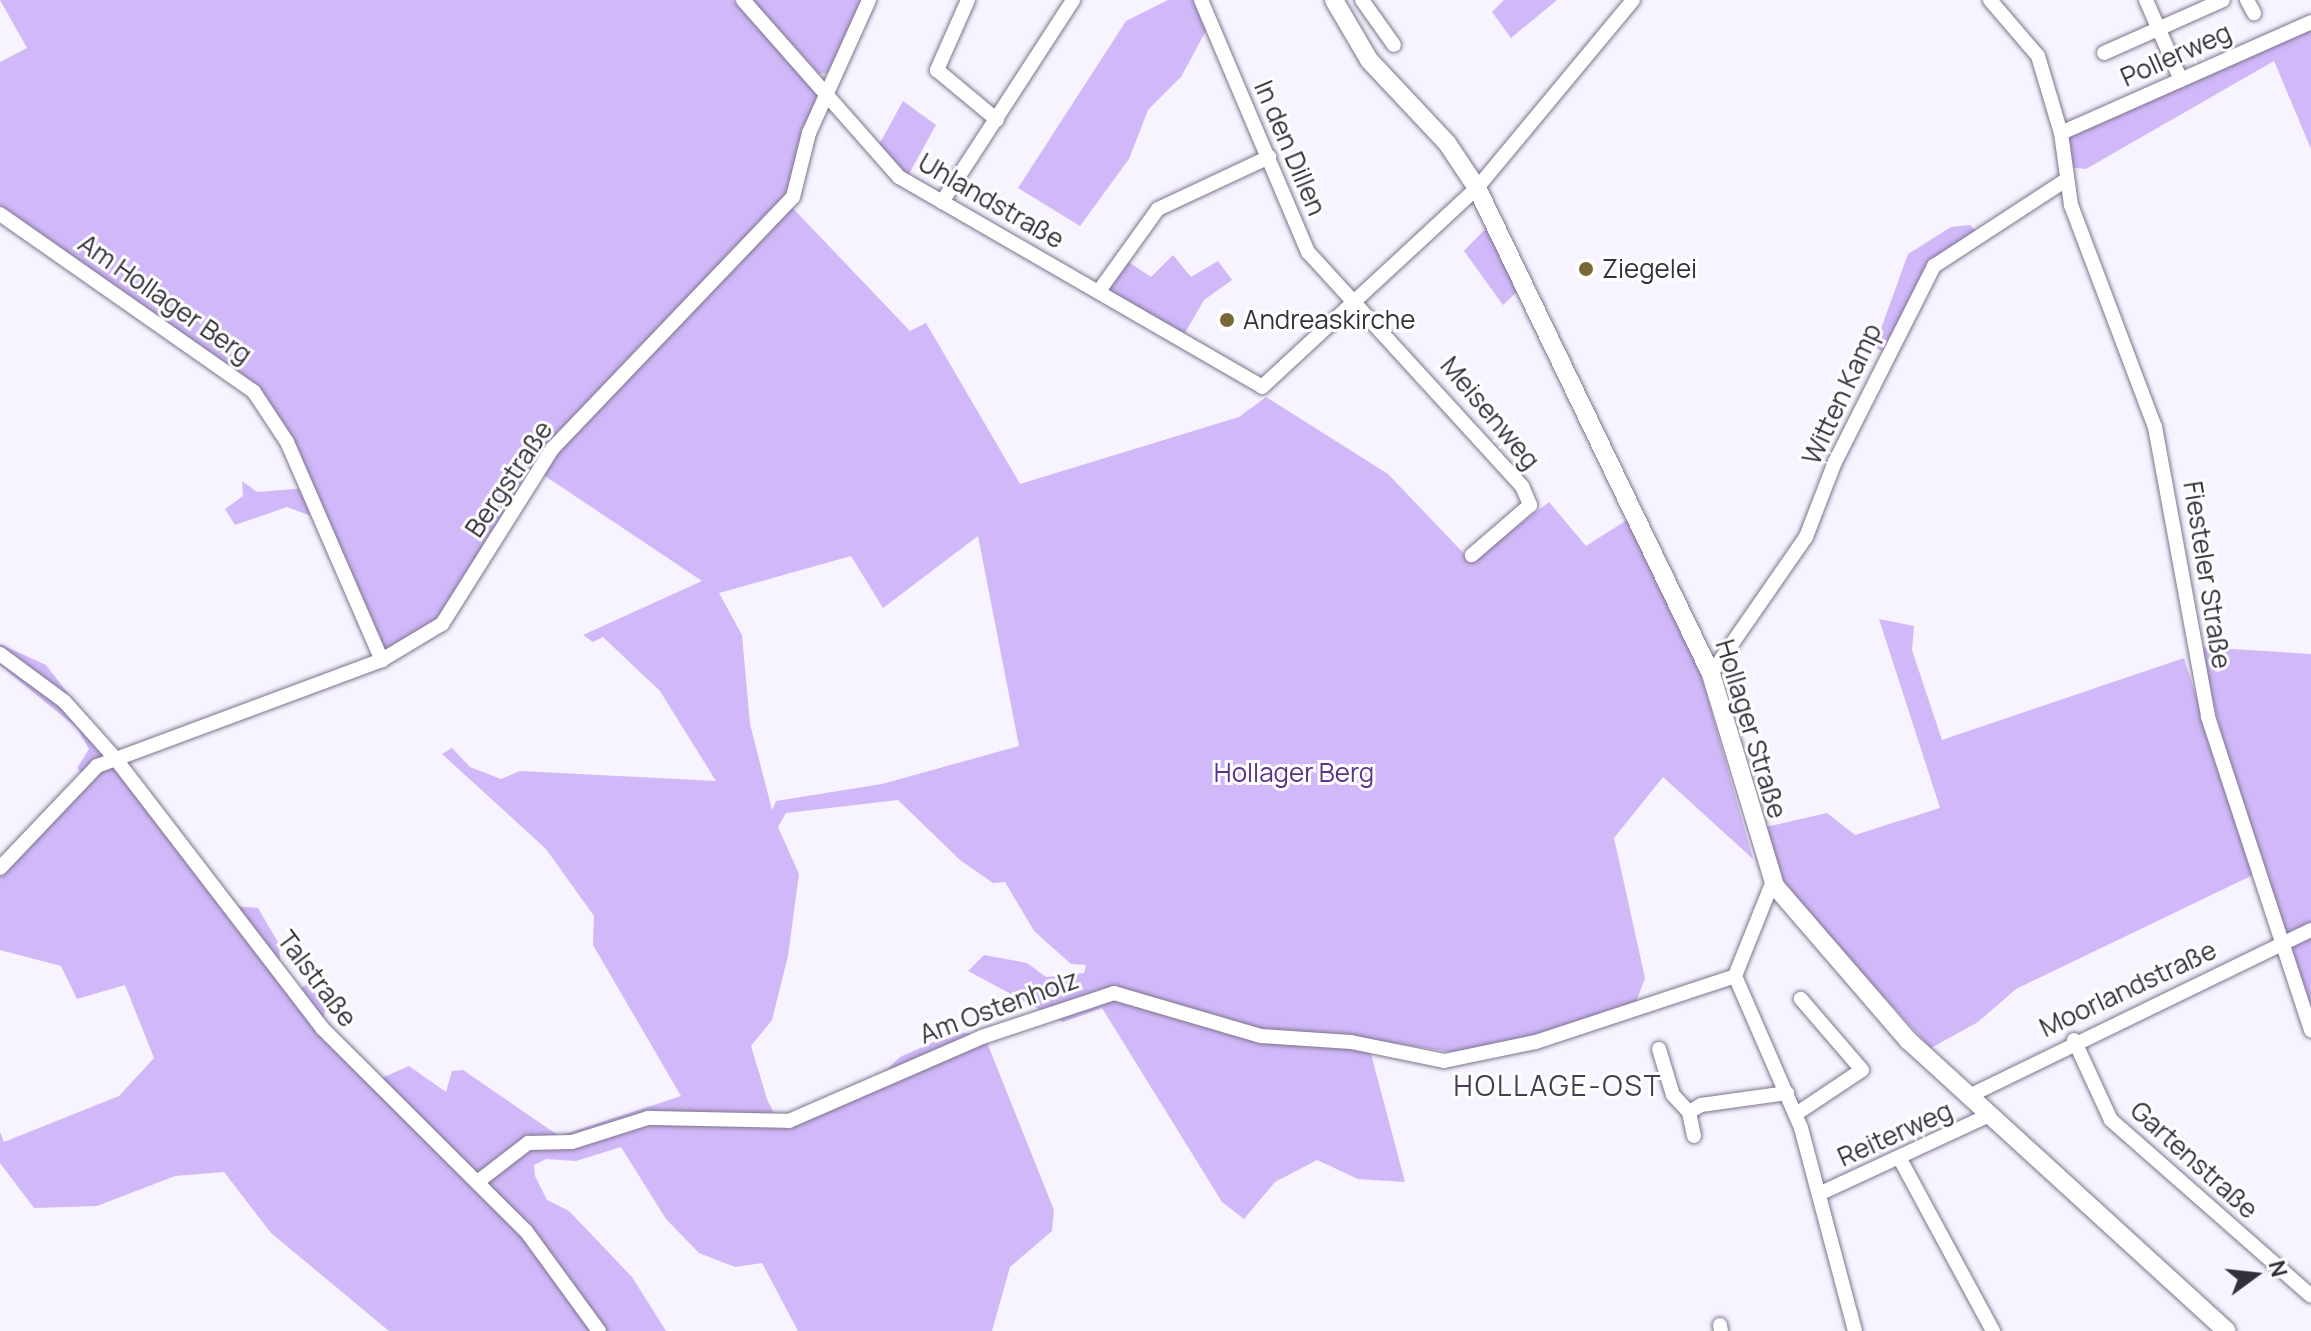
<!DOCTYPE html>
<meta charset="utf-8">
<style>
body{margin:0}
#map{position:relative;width:2311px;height:1331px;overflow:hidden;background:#f7f3ff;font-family:Manrope,sans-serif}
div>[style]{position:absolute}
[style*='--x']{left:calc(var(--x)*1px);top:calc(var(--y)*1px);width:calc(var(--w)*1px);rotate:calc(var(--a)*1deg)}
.green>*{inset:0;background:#d1b8f9}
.roads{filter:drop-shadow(0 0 2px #7d748d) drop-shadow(0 0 2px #7d748d)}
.minor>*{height:14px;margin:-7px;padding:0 7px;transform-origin:7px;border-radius:7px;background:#fff}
.major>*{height:18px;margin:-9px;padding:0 9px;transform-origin:9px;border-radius:9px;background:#fff}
.dots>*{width:22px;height:22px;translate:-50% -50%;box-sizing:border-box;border:4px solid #fff;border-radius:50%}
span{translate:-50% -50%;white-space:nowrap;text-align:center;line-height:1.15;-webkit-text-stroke:6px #fff;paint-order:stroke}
.street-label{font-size:26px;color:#34303b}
.poi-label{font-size:26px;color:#34303b}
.left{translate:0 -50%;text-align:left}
.park-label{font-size:26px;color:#5b3489}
.neighbourhood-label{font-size:28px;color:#463d54;letter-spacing:2px}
.north{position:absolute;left:2215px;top:1235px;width:80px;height:80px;-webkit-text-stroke:6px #fff;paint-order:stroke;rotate:75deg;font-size:22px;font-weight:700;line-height:32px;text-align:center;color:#34303b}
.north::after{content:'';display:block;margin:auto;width:28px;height:36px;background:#34303b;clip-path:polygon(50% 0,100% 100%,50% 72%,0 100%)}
</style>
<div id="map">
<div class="green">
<div style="clip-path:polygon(evenodd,0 0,733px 0,818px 93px,784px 199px,910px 331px,926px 323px,1020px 484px,1239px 417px,1266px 397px,1388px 474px,1471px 561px,1549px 502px,1586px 546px,1627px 520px,1698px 664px,1753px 859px,1663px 777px,1614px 838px,1645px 978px,1636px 1002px,1471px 1055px,1367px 1039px,1405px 1182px,1358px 1179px,1317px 1160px,1275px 1182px,1244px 1219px,1222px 1202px,1102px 1008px,1063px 1022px,968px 971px,984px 955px,1027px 963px,1046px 977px,1084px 973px,1086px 965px,1071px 964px,1034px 931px,1005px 882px,993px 883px,960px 860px,898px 800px,786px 813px,778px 827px,799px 874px,788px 956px,772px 1020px,751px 1046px,767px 1099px,778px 1122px,871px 1084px,900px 1057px,956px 1032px,984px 1035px,1054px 1210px,1052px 1231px,1010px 1267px,992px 1331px,798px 1331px,762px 1263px,735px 1267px,699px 1253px,666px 1219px,621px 1147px,576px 1161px,546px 1159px,534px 1165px,535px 1176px,547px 1200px,569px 1211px,632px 1277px,666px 1331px,389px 1331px,271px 1233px,224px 1172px,175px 1176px,97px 1206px,34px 1208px,0 1163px,0 1132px,4px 1142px,119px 1096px,154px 1058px,125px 985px,77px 999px,61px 966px,0 950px,0 868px,84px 775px,77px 768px,89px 749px,77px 728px,0 665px,0 644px,46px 665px,233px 906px,258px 908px,279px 944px,281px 973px,294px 992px,306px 985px,326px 1004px,322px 1028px,377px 1080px,409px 1066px,446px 1092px,452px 1071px,463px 1070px,559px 1136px,681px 1096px,593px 945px,594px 916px,546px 849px,442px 754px,452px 748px,470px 767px,501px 779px,520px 771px,716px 781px,660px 691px,603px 637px,593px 642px,583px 635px,702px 581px,539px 472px,442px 624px,382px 660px,319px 519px,287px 507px,235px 525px,225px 509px,243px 496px,242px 481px,257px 492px,307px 488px,267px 409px,0 221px,0 62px,27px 48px,0 0,978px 536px,1019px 746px,882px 784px,776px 801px,772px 810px,750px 724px,742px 635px,719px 593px,851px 556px,883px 608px,978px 536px)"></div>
<div style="clip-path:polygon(752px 0,863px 0,828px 73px,819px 74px)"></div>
<div style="clip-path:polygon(1168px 0,1196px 0,1207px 29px,1181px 77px,1148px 110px,1129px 159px,1080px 226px,1018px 188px,1126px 21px)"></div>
<div style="clip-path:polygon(1504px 0,1557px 0,1511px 38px,1492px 12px)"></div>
<div style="clip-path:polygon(2311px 22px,2311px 149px,2274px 61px,2086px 169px,2066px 167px,2061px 133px)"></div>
<div style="clip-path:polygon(903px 101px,936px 125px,905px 181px,876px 150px)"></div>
<div style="clip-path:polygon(1970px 225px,1982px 237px,1934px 266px,1887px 352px,1874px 348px,1908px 254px,1951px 227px)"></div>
<div style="clip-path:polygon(1487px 227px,1524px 285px,1503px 305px,1464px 251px)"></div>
<div style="clip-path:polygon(1173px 255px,1191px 277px,1218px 261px,1232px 280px,1204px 300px,1182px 338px,1099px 291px,1121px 257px,1151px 277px)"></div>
<div style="clip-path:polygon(1879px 619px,1914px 626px,1912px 650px,1942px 740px,2184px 658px,2253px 875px,2016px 989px,1978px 1022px,1931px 1048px,1787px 891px,1766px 827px,1827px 813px,1855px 835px,1940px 808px)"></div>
<div style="clip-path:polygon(2200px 647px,2311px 654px,2311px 1031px,2227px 759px)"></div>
</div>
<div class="roads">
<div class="minor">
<div style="--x:743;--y:0;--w:236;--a:48.6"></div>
<div style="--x:899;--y:177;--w:419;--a:30"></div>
<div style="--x:1262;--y:387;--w:293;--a:-42.8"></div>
<div style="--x:1477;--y:188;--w:244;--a:-50.3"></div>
<div style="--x:968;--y:0;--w:77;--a:113.9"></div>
<div style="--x:937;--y:70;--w:78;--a:39.8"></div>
<div style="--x:1201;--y:0;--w:274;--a:67"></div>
<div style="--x:1308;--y:252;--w:317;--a:47.6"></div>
<div style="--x:1522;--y:486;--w:21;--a:67"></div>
<div style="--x:1530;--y:505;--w:77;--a:139.2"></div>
<div style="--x:1362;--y:0;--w:55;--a:54.6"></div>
<div style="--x:1990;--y:0;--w:74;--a:49.4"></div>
<div style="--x:2038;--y:56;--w:80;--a:73.4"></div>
<div style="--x:2061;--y:133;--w:73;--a:82.1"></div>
<div style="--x:2071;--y:205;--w:237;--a:69.3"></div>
<div style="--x:2155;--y:427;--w:295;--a:79.6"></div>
<div style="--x:2208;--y:717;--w:330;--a:71.8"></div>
<div style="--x:2146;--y:0;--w:87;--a:66.4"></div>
<div style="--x:2247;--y:0;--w:15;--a:62"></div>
<div style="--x:2104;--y:53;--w:130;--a:-24"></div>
<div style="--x:2061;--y:133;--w:274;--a:-23.9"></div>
<div style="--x:942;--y:202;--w:241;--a:-57"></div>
<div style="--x:0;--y:214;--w:310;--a:35"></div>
<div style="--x:254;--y:392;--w:60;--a:56.6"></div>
<div style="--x:287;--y:442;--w:238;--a:66.5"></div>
<div style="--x:1099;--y:291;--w:101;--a:-54.3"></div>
<div style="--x:1158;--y:209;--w:123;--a:-25.1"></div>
<div style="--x:0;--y:654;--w:79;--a:36.3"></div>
<div style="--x:64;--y:701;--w:76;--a:48.2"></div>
<div style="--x:115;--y:758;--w:340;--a:52.5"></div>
<div style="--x:322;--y:1028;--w:288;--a:44.9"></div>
<div style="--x:526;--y:1231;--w:124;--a:53.9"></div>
<div style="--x:1711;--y:674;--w:167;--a:-55.3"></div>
<div style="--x:1806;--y:537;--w:80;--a:-68.9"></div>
<div style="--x:1835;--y:462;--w:220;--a:-63.2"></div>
<div style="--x:1934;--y:266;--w:158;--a:-33.1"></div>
<div style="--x:0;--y:868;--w:141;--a:-46.4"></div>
<div style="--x:97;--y:766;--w:304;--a:-20.4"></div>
<div style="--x:382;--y:660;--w:70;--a:-31"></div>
<div style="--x:442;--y:624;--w:208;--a:-57.8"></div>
<div style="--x:553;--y:448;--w:347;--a:-46.3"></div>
<div style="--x:793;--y:197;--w:66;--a:-76"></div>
<div style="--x:809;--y:133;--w:146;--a:-65.7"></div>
<div style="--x:1773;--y:881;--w:102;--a:111.8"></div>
<div style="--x:1735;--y:976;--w:166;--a:66.5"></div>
<div style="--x:1801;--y:1128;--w:210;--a:75.1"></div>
<div style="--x:2074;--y:1040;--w:88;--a:65.2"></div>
<div style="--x:2111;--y:1120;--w:266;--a:41.3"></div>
<div style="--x:1659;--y:1049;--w:48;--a:73.1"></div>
<div style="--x:1673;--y:1095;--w:23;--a:47"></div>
<div style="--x:1969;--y:1096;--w:380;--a:-25.9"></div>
<div style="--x:1796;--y:1114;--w:79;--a:-33.7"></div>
<div style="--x:1862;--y:1070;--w:94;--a:-130.7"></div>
<div style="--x:1694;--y:1136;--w:25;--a:-102"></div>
<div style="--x:1689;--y:1112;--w:14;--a:-30"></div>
<div style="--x:1701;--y:1105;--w:87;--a:-7.9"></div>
<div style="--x:1900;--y:1159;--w:196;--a:61.6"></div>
<div style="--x:480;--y:1180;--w:61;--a:-37.6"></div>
<div style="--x:528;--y:1143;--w:44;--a:-1.3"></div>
<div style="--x:572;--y:1142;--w:80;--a:-17.5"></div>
<div style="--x:648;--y:1118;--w:141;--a:1.2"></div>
<div style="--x:789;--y:1121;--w:210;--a:-23.5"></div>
<div style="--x:982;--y:1037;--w:139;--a:-18.4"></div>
<div style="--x:1114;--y:993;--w:153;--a:16.3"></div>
<div style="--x:1261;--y:1036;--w:90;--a:3.8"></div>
<div style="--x:1351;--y:1042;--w:95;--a:11.5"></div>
<div style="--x:1444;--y:1061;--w:94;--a:-11.7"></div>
<div style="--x:1536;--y:1042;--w:210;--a:-18.3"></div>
<div style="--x:1819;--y:1194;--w:187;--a:-24.9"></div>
<div style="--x:1720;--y:1325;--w:6;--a:81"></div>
</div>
<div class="major">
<div style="--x:1334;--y:0;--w:69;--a:59.7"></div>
<div style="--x:1369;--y:60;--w:114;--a:46.8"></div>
<div style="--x:1447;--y:143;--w:54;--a:56.3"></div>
<div style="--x:1477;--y:188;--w:539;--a:64.29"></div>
<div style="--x:1711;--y:674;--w:221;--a:73.2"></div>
<div style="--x:1775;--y:886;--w:205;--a:49.2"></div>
<div style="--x:1909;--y:1041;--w:430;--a:42.4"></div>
</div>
</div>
<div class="dots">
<div style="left:1586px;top:269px;background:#786836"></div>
<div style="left:1227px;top:320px;background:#786836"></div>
</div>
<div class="street-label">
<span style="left:2176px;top:55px;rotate:-24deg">Pollerweg</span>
<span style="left:1290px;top:148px;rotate:67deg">In den Dillen</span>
<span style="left:991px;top:201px;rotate:30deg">Uhlandstraße</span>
<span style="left:165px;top:299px;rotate:35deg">Am Hollager Berg</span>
<span style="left:1842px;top:394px;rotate:-65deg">Witten Kamp</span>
<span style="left:1490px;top:413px;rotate:50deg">Meisenweg</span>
<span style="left:509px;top:479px;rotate:-56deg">Bergstraße</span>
<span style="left:2207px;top:575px;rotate:81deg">Fiesteler Straße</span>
<span style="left:1751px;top:729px;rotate:73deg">Hollager Straße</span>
<span style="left:317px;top:979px;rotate:53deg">Talstraße</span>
<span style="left:2128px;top:989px;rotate:-25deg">Moorlandstraße</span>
<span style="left:999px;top:1007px;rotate:-20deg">Am Ostenholz</span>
<span style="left:1895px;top:1134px;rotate:-24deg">Reiterweg</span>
<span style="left:2194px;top:1160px;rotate:42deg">Gartenstraße</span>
</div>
<div class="poi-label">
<span class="left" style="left:1602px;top:269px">Ziegelei</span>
<span class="left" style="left:1243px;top:320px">Andreaskirche</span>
</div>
<div class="park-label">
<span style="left:1294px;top:773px">Hollager Berg</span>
</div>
<div class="neighbourhood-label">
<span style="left:1558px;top:1085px">HOLLAGE-OST</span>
</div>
<div class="north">N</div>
</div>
